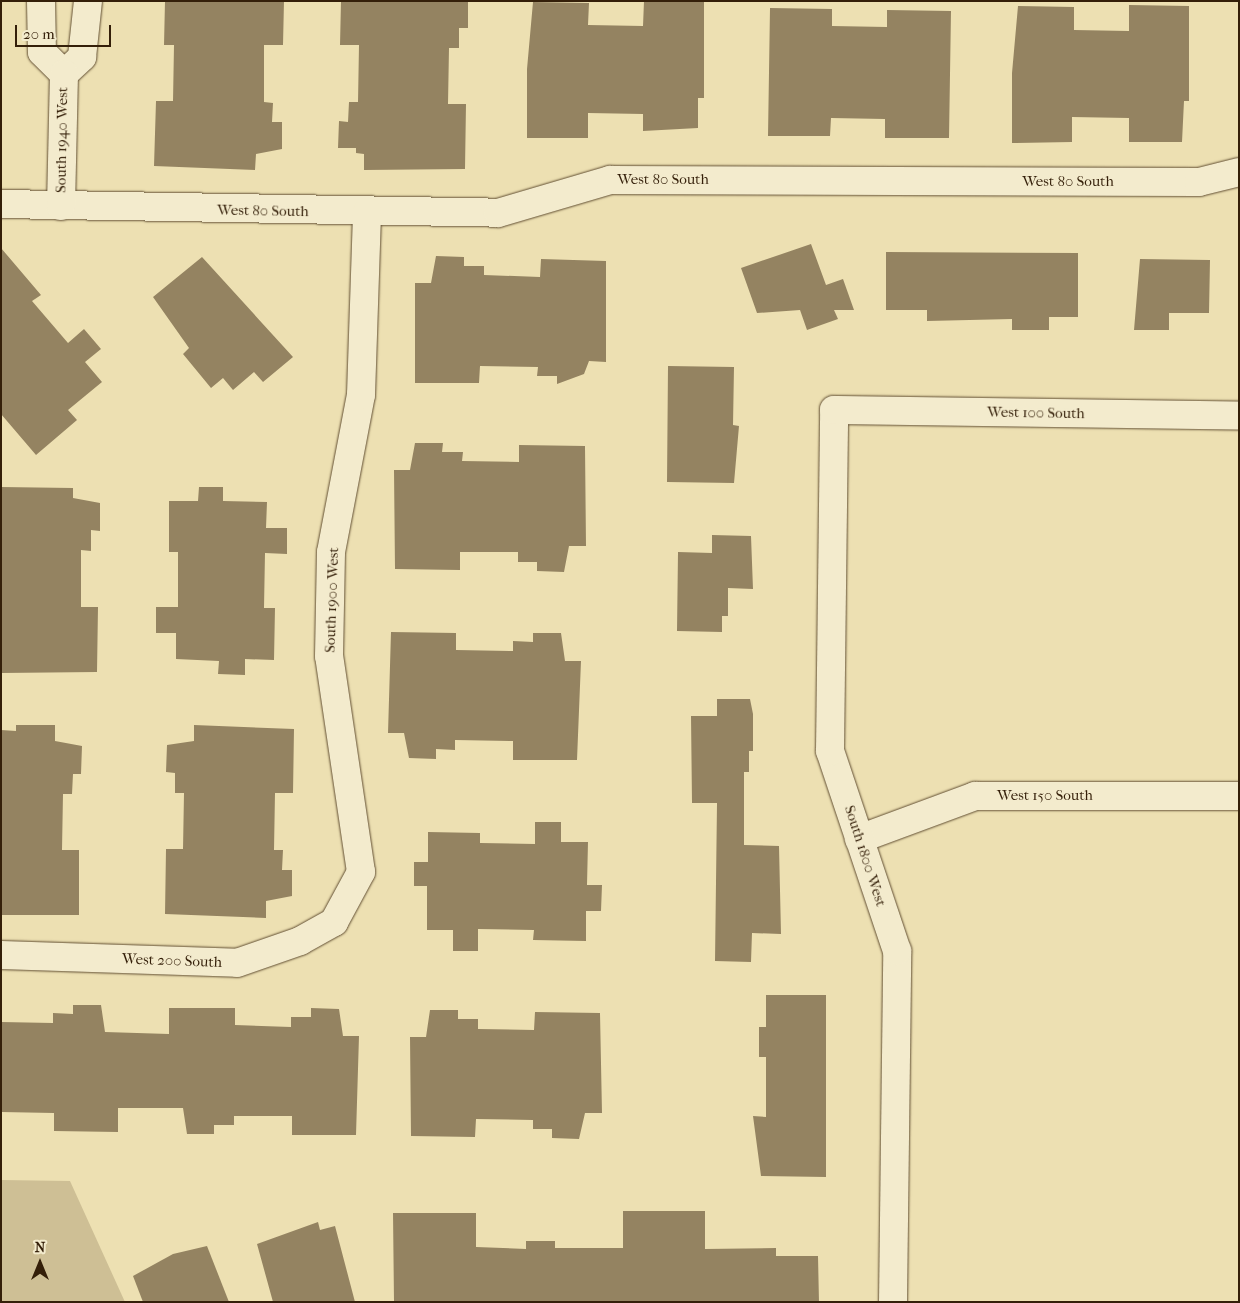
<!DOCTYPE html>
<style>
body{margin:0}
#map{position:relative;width:1240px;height:1303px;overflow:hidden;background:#ede0b2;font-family:"IM FELL French Canon",serif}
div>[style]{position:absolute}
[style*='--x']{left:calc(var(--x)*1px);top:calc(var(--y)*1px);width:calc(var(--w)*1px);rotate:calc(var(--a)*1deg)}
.green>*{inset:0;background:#cebf95}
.building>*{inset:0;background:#948361}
.roads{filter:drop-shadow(0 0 1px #624f33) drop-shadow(0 0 1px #624f33)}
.street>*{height:28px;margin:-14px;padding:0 14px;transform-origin:14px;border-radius:14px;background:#f3ebcd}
span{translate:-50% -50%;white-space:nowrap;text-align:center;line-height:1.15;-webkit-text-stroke:4px #f3ebcd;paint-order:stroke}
.street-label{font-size:15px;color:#341f09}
.frame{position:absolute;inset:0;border:2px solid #341f09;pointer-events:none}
.north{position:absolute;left:15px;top:1238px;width:50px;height:50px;-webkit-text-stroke:4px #f3ebcd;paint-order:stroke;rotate:0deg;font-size:14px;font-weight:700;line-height:20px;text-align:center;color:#341f09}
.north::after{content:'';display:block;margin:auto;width:18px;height:22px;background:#341f09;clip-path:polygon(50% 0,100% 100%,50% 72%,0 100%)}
.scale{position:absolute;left:15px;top:25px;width:96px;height:22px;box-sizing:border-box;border:2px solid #341f09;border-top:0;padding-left:6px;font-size:15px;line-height:18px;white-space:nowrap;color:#341f09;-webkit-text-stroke:4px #f3ebcd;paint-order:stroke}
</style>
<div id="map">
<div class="green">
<div style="clip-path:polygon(1px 1180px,70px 1181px,125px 1302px,1px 1302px)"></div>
</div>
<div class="building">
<div style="clip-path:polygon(165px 1px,284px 1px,283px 45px,264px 45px,264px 102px,273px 103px,272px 122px,282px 122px,282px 149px,256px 154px,255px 170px,154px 166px,156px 101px,173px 101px,174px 45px,164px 45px)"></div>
<div style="clip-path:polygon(341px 1px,468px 1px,468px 28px,459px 28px,459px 48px,449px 48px,448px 104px,466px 104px,465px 169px,364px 170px,364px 154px,356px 153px,356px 148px,338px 148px,339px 121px,348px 122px,349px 102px,358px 102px,359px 45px,340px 45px)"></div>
<div style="clip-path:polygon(644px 1px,704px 1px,704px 98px,698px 98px,698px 128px,643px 131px,643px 114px,588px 113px,588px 138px,527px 138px,527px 69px,533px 2px,589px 3px,588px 25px,643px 26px)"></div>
<div style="clip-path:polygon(1129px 5px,1189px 6px,1189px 101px,1184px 101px,1182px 142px,1129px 142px,1129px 118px,1072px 117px,1072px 142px,1012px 143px,1012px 73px,1018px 6px,1074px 7px,1074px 30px,1129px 31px)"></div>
<div style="clip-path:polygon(770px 8px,832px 9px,832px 26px,887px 27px,887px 10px,951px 11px,949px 138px,885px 138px,885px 119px,831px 118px,830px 136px,768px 136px)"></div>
<div style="clip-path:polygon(811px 244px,826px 285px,843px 279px,854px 310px,834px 310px,838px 319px,807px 330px,800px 310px,757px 313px,741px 268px)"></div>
<div style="clip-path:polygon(1px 248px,41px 295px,32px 301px,68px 343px,84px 329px,101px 349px,85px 362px,102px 382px,68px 410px,77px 420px,36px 455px,1px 414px)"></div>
<div style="clip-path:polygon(886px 252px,1078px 253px,1078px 317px,1049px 317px,1049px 330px,1012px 330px,1012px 319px,927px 321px,927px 310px,886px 310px)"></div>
<div style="clip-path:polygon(436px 256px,464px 257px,464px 266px,484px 266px,484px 275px,540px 277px,541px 259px,606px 261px,606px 362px,589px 361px,584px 374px,557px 384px,557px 376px,537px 376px,538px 367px,480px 366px,479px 383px,415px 383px,415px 283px,431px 283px)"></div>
<div style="clip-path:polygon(202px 257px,293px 357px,263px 382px,254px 372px,233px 390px,223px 378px,211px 388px,183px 354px,189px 348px,153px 297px)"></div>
<div style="clip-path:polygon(1140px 259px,1210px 260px,1209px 313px,1169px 313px,1169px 330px,1134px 330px)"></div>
<div style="clip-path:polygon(668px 366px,734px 367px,733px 425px,739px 426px,734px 483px,667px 482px)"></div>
<div style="clip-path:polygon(415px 443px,443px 443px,442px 452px,463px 452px,462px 461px,519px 462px,519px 445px,585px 446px,586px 546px,569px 546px,564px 572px,537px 571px,537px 562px,518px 562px,518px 552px,460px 552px,460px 570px,395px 569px,394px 470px,410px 470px)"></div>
<div style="clip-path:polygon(1px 487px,73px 488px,73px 498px,100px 503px,100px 531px,91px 530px,91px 551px,81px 550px,81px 607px,98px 607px,97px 672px,1px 673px)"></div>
<div style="clip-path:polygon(199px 487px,223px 487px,223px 501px,267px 502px,266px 528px,287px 528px,287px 554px,265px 553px,264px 608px,275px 608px,274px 660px,245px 659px,245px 675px,218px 674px,219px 661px,176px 659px,176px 633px,156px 633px,156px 607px,178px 607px,178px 552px,169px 552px,169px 501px,198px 501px)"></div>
<div style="clip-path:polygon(712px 535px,751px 536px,753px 589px,728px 588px,728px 616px,722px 616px,722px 632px,677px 631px,678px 552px,712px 553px)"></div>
<div style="clip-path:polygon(391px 632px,456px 633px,456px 650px,513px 651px,513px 641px,533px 642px,533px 633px,561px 633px,565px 661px,581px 661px,577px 760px,513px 760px,513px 741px,455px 740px,455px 750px,436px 749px,436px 759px,409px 758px,404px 733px,388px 733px)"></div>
<div style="clip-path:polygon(717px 699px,750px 699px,753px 714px,753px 751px,749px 751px,749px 772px,744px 772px,744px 845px,779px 846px,781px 934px,752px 933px,751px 962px,715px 961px,717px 803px,692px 803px,691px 716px,717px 716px)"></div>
<div style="clip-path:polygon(16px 725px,55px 725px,55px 741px,82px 746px,81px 774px,73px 774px,72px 794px,63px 794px,62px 850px,79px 850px,79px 915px,1px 915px,1px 730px,16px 731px)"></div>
<div style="clip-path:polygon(194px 725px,294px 729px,293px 793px,275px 793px,274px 850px,283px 850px,282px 870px,292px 870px,292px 896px,266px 901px,266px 918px,165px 914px,166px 849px,183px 849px,184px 793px,175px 793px,175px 773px,166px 772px,167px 745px,194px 741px)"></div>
<div style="clip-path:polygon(535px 822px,561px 822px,561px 842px,588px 842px,587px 885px,602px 885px,601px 911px,586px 911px,586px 941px,533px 940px,534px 930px,478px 929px,478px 951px,453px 951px,453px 930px,427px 930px,427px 886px,414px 886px,414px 862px,428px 862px,428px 832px,480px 833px,480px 843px,535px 844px)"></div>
<div style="clip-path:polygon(766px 995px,826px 995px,826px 1177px,761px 1176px,753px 1116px,766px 1117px,766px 1057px,759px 1057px,759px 1027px,766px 1027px)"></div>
<div style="clip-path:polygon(73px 1005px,101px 1005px,105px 1032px,169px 1034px,169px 1008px,235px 1008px,235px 1025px,291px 1027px,291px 1017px,311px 1017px,311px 1008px,339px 1009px,343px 1036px,359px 1036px,356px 1135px,292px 1135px,292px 1116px,234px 1116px,234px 1125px,214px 1125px,214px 1134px,187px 1134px,183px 1108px,118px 1108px,118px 1132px,54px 1131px,54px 1113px,1px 1112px,1px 1022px,53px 1023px,53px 1013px,73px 1014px)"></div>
<div style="clip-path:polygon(430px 1010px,458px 1010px,458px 1019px,478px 1019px,478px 1029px,534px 1030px,535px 1012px,600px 1013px,602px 1113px,585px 1113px,579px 1139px,552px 1138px,552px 1129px,533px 1129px,533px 1120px,476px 1119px,475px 1137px,411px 1136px,410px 1037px,426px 1037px)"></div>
<div style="clip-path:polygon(623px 1211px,705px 1211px,705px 1249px,776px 1248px,776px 1256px,818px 1256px,819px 1302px,394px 1302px,393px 1213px,476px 1213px,476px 1247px,526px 1249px,526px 1241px,555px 1241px,555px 1248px,623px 1248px)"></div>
<div style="clip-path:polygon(318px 1222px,320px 1230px,335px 1226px,355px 1302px,273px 1302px,257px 1244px)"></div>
<div style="clip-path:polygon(207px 1246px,229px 1302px,143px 1302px,133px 1276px,173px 1254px)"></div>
</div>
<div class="roads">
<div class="street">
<div style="--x:41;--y:1;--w:51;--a:88.9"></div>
<div style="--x:42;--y:52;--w:31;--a:45"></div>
<div style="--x:64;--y:74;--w:25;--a:-43"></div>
<div style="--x:82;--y:57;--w:56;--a:-83.9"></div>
<div style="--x:1;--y:204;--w:497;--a:1"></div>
<div style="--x:498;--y:213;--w:117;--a:-16.4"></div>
<div style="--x:610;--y:180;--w:589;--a:0.19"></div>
<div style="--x:1199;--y:182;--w:41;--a:-14"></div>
<div style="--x:61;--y:206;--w:132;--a:-88.7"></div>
<div style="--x:859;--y:839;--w:124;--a:-20.3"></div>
<div style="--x:975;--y:796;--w:264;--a:0"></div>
<div style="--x:1;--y:955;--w:236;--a:1.9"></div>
<div style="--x:237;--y:963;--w:67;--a:-19.2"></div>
<div style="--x:300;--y:941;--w:39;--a:-29"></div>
<div style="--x:334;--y:922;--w:57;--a:-61.6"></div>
<div style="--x:361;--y:872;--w:218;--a:-98.4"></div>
<div style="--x:329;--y:656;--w:104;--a:-88.9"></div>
<div style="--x:331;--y:552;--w:160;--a:-79.2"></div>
<div style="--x:361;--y:395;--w:183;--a:-88.1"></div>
<div style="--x:893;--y:1302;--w:351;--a:-89.3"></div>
<div style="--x:897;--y:951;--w:211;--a:-108.5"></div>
<div style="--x:830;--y:751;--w:341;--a:-89.3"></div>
<div style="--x:834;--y:410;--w:405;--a:0.8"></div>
</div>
</div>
<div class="street-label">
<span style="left:62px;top:140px;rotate:-89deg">South 1940 West</span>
<span style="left:663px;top:180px">West 80 South</span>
<span style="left:1068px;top:182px">West 80 South</span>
<span style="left:263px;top:211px;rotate:1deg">West 80 South</span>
<span style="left:1036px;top:413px;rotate:1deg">West 100 South</span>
<span style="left:332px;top:600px;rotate:-88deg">South 1900 West</span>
<span style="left:1045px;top:796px">West 150 South</span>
<span style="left:865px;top:856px;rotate:72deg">South 1800 West</span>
<span style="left:172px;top:961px;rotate:2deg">West 200 South</span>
</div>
<div class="frame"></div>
<div class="north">N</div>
<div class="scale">20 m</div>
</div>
